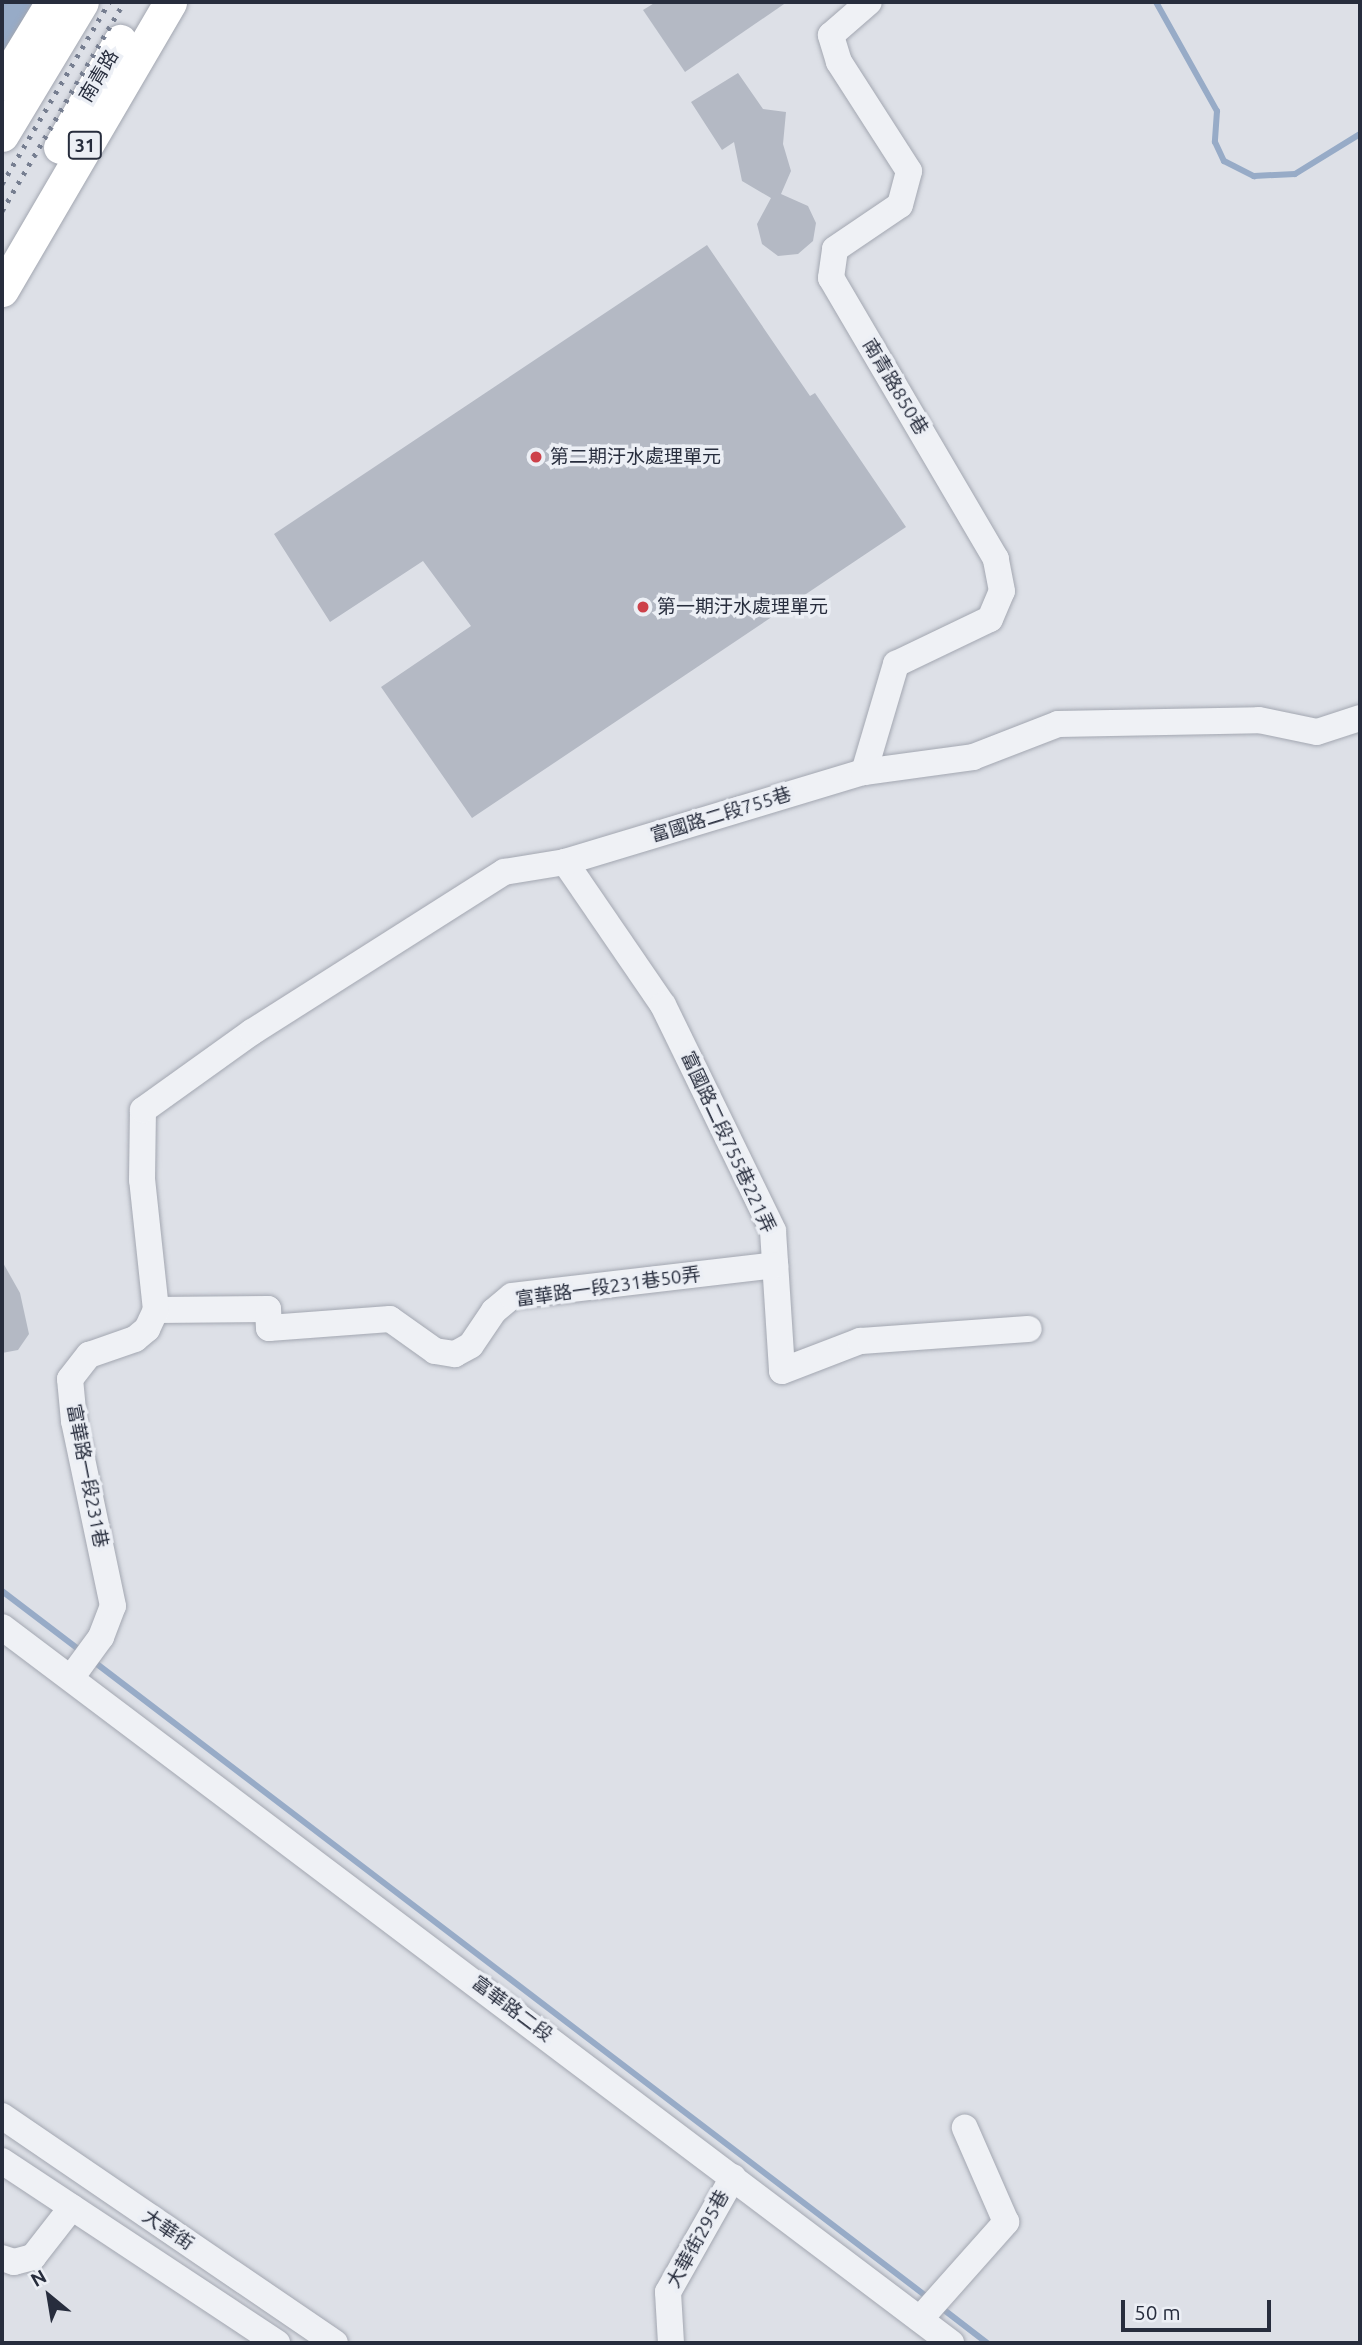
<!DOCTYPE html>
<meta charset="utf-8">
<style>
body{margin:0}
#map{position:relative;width:1362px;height:2345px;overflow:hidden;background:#dde0e7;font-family:Ubuntu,"Noto Sans TC",sans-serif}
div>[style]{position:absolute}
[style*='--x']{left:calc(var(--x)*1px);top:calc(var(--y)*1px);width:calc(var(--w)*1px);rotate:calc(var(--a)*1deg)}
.water>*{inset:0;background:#97abc7}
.stream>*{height:6px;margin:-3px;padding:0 3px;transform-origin:3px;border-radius:3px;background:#97abc7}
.building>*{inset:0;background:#b4b9c4}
.roads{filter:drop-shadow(0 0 2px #a3a7b1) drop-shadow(0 0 2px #a3a7b1)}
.minor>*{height:26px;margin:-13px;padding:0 13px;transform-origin:13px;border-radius:13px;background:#eff1f5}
.major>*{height:33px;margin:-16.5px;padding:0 16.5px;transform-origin:16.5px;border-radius:16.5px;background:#fff}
.rail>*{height:5px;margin-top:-2.5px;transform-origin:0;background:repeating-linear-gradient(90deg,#767e90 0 3.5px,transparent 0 10.5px)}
.dots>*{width:19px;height:19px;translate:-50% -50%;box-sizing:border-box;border:4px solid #eceff5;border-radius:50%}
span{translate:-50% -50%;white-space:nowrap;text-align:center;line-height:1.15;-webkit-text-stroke:7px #eceff5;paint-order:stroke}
.shield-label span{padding:2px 5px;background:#eceff5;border:2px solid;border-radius:5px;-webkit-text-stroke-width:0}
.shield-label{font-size:18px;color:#272d3d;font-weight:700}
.street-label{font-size:19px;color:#272d3d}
.poi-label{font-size:19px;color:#272d3d}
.left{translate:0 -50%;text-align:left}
.frame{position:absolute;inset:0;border:4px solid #272d3d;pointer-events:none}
.north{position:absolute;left:14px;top:2261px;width:70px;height:70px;-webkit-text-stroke:5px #eceff5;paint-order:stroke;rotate:330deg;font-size:19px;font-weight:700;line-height:28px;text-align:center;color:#272d3d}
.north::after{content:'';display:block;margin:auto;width:24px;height:32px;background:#272d3d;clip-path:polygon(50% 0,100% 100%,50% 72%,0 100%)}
.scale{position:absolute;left:1121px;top:2300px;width:150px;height:32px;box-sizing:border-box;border:4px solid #272d3d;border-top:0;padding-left:9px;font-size:21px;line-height:24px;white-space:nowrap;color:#272d3d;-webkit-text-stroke:5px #eceff5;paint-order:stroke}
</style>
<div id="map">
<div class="water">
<div style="clip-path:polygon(2px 2px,36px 2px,2px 61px)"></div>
</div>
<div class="stream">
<div style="--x:1156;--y:2;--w:125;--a:60.8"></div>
<div style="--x:1217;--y:111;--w:31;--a:94"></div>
<div style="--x:1215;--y:142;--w:21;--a:65"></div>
<div style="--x:1224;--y:161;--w:34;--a:27"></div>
<div style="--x:1254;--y:176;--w:41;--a:-2.8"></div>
<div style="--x:1295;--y:174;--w:76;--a:-31.6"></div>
<div style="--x:2;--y:1591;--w:101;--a:37.3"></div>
<div style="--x:93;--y:1661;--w:1052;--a:37.32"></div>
<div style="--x:939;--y:2306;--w:61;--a:37.6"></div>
</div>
<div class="building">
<div style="clip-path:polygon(656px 2px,787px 2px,685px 72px,643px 10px)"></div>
<div style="clip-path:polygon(738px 73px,763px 109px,786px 112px,783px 144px,791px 171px,781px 194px,808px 206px,816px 223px,813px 241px,798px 254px,778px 256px,762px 244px,757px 224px,771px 198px,742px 181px,734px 142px,722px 150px,691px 102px)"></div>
<div style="clip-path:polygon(707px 245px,810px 396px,815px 393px,906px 527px,472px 818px,381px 687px,471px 626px,423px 561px,330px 622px,274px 534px)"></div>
<div style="clip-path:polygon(2px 1261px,20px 1293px,29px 1334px,18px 1350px,2px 1353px)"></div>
</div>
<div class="roads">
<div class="minor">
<div style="--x:864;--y:772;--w:113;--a:-73.5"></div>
<div style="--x:896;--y:664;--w:104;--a:-25.6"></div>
<div style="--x:990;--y:619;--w:30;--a:-67"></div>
<div style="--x:1002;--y:591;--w:33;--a:-101"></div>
<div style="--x:996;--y:559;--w:326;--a:-120.4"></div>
<div style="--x:831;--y:278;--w:29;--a:-82"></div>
<div style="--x:835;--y:249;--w:78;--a:-34.1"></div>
<div style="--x:900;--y:205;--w:35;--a:-75"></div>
<div style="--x:909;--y:171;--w:130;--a:-122.7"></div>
<div style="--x:839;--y:62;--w:28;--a:-107"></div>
<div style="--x:831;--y:35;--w:50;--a:-41"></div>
<div style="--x:565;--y:862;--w:173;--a:55.6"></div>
<div style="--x:663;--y:1005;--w:251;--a:64"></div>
<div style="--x:773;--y:1231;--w:140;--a:86.3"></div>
<div style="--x:782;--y:1371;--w:84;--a:-21"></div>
<div style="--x:860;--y:1341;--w:169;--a:-4.1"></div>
<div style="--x:156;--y:1310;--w:112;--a:-0.5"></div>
<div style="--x:268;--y:1309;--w:19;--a:87"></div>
<div style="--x:269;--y:1328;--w:121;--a:-4.3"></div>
<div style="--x:390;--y:1319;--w:55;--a:35.4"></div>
<div style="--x:435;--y:1351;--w:20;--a:9"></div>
<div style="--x:455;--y:1354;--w:18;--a:-29"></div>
<div style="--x:471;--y:1345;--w:41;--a:-55.9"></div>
<div style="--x:494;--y:1311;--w:23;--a:-40"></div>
<div style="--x:512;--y:1296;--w:265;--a:-6.7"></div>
<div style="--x:2;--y:1627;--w:1189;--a:37.03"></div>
<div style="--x:71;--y:1678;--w:51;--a:-53.8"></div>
<div style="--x:101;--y:1637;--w:33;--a:-69"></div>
<div style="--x:113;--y:1606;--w:189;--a:-101.9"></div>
<div style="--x:74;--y:1421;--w:42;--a:-95.4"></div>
<div style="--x:70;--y:1379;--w:31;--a:-52"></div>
<div style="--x:89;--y:1355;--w:49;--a:-19.2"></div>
<div style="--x:135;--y:1339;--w:16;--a:-40"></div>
<div style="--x:147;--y:1329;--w:21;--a:-65"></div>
<div style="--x:156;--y:1310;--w:131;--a:-96.1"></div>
<div style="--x:142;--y:1180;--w:70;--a:-89.2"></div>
<div style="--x:143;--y:1110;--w:134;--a:-35.6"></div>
<div style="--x:252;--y:1032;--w:299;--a:-32.4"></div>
<div style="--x:504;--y:872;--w:62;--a:-9.3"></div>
<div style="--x:565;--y:862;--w:312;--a:-16.8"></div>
<div style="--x:864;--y:772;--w:110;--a:-7.8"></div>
<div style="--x:973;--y:757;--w:91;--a:-21.2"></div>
<div style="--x:1058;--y:724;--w:201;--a:-1.1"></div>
<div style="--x:1259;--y:720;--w:59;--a:11.7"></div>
<div style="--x:1317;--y:732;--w:45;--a:-18"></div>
<div style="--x:2;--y:2116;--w:403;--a:34.3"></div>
<div style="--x:2;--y:2161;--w:330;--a:33.5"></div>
<div style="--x:2;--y:2258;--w:13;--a:18"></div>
<div style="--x:14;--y:2262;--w:20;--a:-15"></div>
<div style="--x:33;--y:2257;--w:63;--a:-52"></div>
<div style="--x:920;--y:2319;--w:130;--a:-48.4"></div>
<div style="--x:1006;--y:2222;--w:103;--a:-113.6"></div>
<div style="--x:671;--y:2343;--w:51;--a:-93.4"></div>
<div style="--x:668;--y:2292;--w:132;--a:-60.5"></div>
</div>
<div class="major">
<div style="--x:2;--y:84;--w:96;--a:-58.6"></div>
<div style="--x:2;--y:135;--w:155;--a:-59"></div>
<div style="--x:60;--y:147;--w:122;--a:-60.5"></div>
<div style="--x:2;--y:290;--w:333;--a:-59.7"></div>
</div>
</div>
<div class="rail">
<div style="--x:2;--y:184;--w:211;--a:-59.5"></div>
<div style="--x:2;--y:211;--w:242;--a:-59.7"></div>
</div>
<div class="dots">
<div style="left:536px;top:457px;background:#cd414a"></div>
<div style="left:643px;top:607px;background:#cd414a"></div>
</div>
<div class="shield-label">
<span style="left:85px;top:145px">31</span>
</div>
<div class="street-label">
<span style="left:99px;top:76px;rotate:-59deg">南青路</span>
<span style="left:895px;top:387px;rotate:59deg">南青路850巷</span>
<span style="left:721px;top:815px;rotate:-17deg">富國路二段755巷</span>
<span style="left:728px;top:1142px;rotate:65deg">富國路二段755巷221弄</span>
<span style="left:608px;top:1287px;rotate:-8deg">富華路一段231巷50弄</span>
<span style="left:87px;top:1476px;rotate:79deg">富華路一段231巷</span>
<span style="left:512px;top:2009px;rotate:37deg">富華路二段</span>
<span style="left:168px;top:2230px;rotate:34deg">大華街</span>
<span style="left:698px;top:2239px;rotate:-61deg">大華街295巷</span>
</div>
<div class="poi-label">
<span class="left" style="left:550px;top:457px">第二期汙水處理單元</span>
<span class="left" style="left:657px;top:607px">第一期汙水處理單元</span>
</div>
<div class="frame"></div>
<div class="north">N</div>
<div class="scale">50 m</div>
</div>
